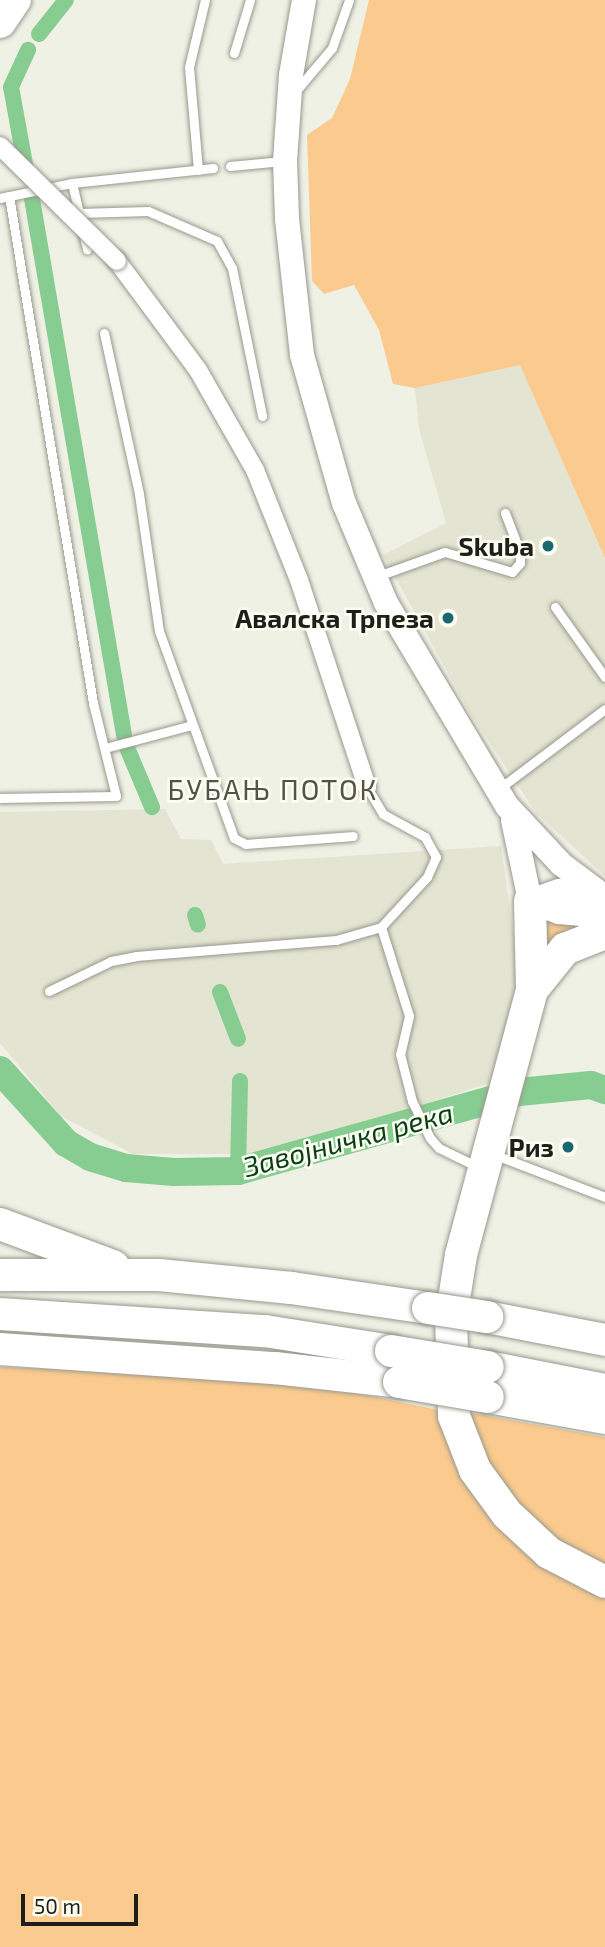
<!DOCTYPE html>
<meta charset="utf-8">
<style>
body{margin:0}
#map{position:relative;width:605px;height:1947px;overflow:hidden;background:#f0f1e5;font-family:"Exo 2",sans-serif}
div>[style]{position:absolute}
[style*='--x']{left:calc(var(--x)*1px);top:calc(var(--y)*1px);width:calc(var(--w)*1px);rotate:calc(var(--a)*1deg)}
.built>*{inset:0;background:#e3e5d2}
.green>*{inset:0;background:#faca8f}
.canal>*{height:16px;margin:-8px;padding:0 8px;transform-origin:8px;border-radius:8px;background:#87cd91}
.river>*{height:28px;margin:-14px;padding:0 14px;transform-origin:14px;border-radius:14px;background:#87cd91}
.roads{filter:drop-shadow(0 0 2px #98988e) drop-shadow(0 0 2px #98988e)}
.lane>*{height:9px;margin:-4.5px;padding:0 4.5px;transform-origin:4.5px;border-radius:4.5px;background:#fff}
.street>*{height:18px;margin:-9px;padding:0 9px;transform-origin:9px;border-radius:9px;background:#fff}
.secondary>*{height:24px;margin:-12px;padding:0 12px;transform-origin:12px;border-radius:12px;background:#fff}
.highway>*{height:32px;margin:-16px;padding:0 16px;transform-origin:16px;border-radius:16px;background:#fff}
.bridges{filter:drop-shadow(0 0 2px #98988e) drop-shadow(0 0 2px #98988e)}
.street-bridge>*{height:18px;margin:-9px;padding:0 9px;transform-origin:9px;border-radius:9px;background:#fff}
.highway-bridge>*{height:32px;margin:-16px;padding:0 16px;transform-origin:16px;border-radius:16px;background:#fff}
.dots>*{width:19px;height:19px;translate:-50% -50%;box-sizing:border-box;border:4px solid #fdfef2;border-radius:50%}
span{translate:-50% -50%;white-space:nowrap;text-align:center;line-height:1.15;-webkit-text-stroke:5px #fdfef2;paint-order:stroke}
.poi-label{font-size:26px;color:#1e1e1a;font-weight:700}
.right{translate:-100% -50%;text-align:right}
.neighbourhood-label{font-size:28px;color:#53534a;letter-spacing:2px}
.water-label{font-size:28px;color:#093e18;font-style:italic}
.scale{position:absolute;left:21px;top:1894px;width:117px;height:32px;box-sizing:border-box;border:4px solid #1e1e1a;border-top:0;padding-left:9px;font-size:21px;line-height:24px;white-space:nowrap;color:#1e1e1a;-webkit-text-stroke:5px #fdfef2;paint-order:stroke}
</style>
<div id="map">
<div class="built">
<div style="clip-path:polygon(520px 364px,605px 558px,605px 876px,536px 813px,470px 713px,383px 555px,446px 523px,419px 429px,415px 388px)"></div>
<div style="clip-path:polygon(165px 809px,181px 839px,211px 840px,223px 864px,501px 846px,519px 973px,495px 1081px,295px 1147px,257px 1154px,133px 1154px,61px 1116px,0 1043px,0 812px)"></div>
</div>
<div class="green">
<div style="clip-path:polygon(369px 0,605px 0,605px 558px,520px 365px,415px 388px,393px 384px,379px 330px,354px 285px,324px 294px,312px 281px,307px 135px,332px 118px,350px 79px)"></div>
<div style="clip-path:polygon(544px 918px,605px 924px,543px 960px)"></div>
<div style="clip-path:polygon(0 1367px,171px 1374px,347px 1391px,443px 1411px,448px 1435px,605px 1593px,605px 1947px,0 1947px)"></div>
<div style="clip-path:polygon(465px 1412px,605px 1437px,605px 1573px,562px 1551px,499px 1487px)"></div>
</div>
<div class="canal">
<div style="--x:39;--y:34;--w:43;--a:-51.5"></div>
<div style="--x:27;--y:175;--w:89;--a:-100.3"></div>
<div style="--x:11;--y:87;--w:41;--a:-65.3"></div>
<div style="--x:32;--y:199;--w:544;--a:80.26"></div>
<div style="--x:128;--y:750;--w:62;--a:67.2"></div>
<div style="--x:195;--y:915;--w:10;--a:73"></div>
<div style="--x:220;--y:992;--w:50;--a:69"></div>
<div style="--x:238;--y:1171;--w:90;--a:-88.7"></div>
</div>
<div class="river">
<div style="--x:0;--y:1070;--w:98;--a:47.9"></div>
<div style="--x:66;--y:1143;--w:28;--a:30"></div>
<div style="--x:90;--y:1157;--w:38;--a:17"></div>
<div style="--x:126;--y:1168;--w:48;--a:4.8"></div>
<div style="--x:174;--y:1172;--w:64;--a:-0.9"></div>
<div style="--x:238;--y:1171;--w:292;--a:-15.7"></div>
<div style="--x:519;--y:1092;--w:72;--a:-5.6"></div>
<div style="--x:591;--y:1085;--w:15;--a:20"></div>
</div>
<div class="roads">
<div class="lane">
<div style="--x:234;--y:53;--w:55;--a:-73.2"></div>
<div style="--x:294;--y:93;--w:59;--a:-49.8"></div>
<div style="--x:332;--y:48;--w:51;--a:-70.5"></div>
<div style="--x:230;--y:166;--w:53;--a:-5.4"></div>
<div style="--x:198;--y:170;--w:103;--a:-95"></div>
<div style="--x:189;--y:67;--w:69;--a:-76.6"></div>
<div style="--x:72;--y:183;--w:37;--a:77"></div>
<div style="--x:0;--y:198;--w:74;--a:-11.8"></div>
<div style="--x:72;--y:183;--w:142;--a:-6.1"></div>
<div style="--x:79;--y:213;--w:69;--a:-1.7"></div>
<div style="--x:148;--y:211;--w:75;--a:23.5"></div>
<div style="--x:217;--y:241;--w:31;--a:61"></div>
<div style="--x:232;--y:268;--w:151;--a:78.5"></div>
<div style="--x:83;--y:232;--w:18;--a:77"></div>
<div style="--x:104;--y:333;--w:165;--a:77.7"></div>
<div style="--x:139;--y:494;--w:138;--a:81.7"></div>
<div style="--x:159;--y:631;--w:220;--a:70.1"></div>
<div style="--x:234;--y:838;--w:13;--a:27"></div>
<div style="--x:246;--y:844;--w:107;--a:-4.3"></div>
<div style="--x:375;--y:577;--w:74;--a:-19.7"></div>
<div style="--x:445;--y:552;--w:70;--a:16.6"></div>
<div style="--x:512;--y:572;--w:12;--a:-48"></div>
<div style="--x:520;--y:563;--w:11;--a:-90"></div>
<div style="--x:520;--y:552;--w:42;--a:-111"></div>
<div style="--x:555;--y:607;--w:86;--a:54.5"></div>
<div style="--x:105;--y:748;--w:90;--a:-14.8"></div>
<div style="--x:500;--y:788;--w:131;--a:-37"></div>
<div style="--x:0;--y:798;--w:116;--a:-1"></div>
<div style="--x:116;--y:796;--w:96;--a:-103.9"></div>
<div style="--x:93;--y:703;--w:514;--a:-99.41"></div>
<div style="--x:381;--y:927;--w:93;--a:72.5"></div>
<div style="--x:409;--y:1016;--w:39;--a:103"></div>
<div style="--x:400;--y:1054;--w:49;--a:75.7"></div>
<div style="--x:412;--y:1101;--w:41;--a:64.1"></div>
<div style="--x:430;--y:1138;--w:13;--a:48"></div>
<div style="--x:439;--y:1148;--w:46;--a:26"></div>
<div style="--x:49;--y:991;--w:69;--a:-25.8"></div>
<div style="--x:111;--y:961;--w:25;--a:-11"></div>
<div style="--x:136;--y:956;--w:201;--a:-4.6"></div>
<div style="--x:336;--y:940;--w:47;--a:-16.1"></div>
<div style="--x:381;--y:927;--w:68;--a:-47.4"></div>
<div style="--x:427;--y:877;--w:22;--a:-66"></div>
<div style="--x:436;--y:857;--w:23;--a:-119"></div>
<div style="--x:425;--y:837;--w:48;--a:-151.3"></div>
<div style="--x:383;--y:814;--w:31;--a:-121"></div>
<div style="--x:493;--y:1154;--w:120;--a:21"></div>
</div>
<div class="street">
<div style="--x:117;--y:261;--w:136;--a:53.4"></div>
<div style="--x:198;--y:370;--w:115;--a:60.3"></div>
<div style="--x:255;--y:470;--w:118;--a:68.2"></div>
<div style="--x:299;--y:580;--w:218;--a:71.8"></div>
</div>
<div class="secondary">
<div style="--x:304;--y:0;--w:76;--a:99.8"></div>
<div style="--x:291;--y:75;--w:86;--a:94"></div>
<div style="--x:285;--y:161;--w:58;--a:88"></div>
<div style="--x:287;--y:219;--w:137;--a:83.7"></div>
<div style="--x:302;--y:355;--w:154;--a:74.2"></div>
<div style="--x:344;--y:503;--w:108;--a:67.2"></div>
<div style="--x:386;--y:603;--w:236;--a:59.2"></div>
<div style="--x:507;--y:806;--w:79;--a:47"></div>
<div style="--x:561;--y:864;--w:55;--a:36.9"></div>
<div style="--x:513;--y:820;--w:83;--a:78.1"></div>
<div style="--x:530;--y:901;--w:31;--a:-19"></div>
<div style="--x:559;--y:891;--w:39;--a:4"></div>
<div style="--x:530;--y:901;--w:31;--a:21"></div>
<div style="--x:559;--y:912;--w:46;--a:5"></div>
</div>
<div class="highway">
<div style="--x:0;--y:22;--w:27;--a:-56"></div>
<div style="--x:530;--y:901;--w:89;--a:88.7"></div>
<div style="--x:532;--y:990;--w:274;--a:105"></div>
<div style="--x:461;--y:1255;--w:64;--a:99"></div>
<div style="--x:451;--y:1318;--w:98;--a:88.2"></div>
<div style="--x:454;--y:1416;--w:58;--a:68.7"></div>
<div style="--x:475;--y:1470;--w:54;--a:54"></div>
<div style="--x:507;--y:1514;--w:57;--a:42.9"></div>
<div style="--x:549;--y:1553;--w:63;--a:27.4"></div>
<div style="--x:532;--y:990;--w:53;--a:-51.2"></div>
<div style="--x:565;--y:949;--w:43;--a:-21.8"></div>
<div style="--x:0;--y:1224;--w:121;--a:20.4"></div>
<div style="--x:0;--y:1275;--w:159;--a:0"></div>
<div style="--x:159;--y:1275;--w:133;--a:5.6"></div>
<div style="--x:291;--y:1288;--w:138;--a:8.3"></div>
<div style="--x:0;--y:1314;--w:266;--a:3.7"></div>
<div style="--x:265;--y:1331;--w:128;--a:9"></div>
<div style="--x:487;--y:1317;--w:120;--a:11"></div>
<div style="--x:0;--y:1349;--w:276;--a:4"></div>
<div style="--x:275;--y:1368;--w:125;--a:6.4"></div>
<div style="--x:488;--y:1367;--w:119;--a:11.1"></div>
<div style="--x:488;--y:1397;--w:119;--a:10.2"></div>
</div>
</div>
<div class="bridges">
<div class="street-bridge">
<div style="--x:0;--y:146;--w:164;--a:44.5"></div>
</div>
<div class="highway-bridge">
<div style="--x:428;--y:1308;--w:60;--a:8.7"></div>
<div style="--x:391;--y:1351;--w:98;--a:9.4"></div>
<div style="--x:399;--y:1382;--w:90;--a:9.6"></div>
</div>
</div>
<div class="dots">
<div style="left:548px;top:546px;background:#1c6870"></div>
<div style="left:448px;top:618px;background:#1c6870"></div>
<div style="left:568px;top:1147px;background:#1c6870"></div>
</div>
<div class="poi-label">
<span class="right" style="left:534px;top:546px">Skuba</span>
<span class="right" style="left:434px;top:618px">Авалска Трпеза</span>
<span class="right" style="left:554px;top:1147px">Риз</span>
</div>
<div class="neighbourhood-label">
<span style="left:273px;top:789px">БУБАЊ ПОТОК</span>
</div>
<div class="water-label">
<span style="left:348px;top:1139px;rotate:-15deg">Завојничка река</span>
</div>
<div class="scale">50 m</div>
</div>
